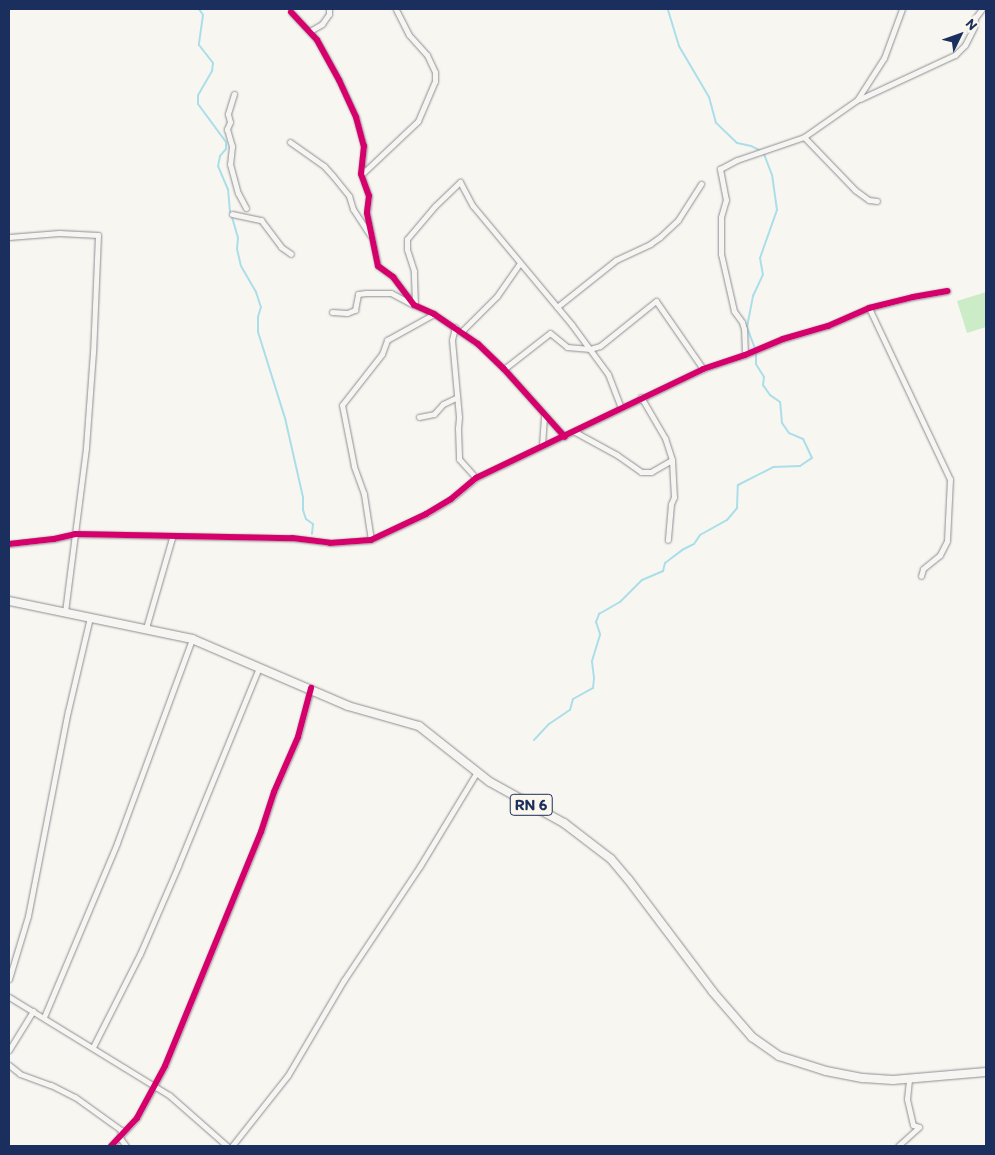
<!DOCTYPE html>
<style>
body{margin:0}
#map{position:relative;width:995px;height:1155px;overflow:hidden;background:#f8f6f0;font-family:Itim,sans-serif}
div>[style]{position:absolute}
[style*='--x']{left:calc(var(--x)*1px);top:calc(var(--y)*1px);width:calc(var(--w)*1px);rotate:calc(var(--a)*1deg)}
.green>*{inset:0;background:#ccecc8}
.stream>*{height:2px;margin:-1px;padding:0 1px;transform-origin:1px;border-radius:1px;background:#aadfea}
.roads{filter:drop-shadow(0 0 1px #8b8e94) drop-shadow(0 0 1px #8b8e94)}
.street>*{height:5px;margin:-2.5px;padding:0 2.5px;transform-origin:2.5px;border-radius:2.5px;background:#f6f5f1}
.primary>*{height:8px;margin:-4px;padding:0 4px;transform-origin:4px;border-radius:4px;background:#f6f5f1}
.cycleway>*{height:6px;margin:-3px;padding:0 3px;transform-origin:3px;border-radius:3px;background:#d6006c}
span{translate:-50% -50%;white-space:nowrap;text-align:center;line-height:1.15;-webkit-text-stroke:4.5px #fbf7ec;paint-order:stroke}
.shield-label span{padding:1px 4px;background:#fbf7ec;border:1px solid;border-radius:4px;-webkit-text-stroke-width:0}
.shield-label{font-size:16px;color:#1b2f5e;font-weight:700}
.frame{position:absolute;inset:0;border:10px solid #1b2f5e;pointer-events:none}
.north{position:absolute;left:935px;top:10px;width:50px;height:50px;-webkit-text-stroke:4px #fbf7ec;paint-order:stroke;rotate:48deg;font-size:14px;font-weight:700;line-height:20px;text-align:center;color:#1b2f5e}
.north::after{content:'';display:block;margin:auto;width:18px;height:22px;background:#1b2f5e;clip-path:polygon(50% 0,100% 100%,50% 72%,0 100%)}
</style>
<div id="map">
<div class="green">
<div style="clip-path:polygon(986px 292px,986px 327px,967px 333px,957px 301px)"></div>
</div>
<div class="stream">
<div style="--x:199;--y:9;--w:7;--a:56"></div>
<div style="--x:203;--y:15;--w:30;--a:98"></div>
<div style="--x:199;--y:45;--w:23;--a:52"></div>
<div style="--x:213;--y:63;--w:8;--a:97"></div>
<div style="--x:212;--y:71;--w:28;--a:120"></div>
<div style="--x:198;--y:95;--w:9;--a:90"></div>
<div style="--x:198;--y:104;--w:47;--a:53.6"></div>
<div style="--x:226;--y:142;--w:7;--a:90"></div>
<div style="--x:226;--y:149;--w:9;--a:131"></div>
<div style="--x:220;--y:156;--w:10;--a:101"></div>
<div style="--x:218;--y:166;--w:25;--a:67"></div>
<div style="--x:228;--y:189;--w:23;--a:85"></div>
<div style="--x:232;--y:217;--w:22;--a:74"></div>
<div style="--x:238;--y:238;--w:11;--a:95"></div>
<div style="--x:237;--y:249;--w:17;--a:77"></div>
<div style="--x:241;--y:266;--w:30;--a:60"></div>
<div style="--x:256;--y:292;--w:16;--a:72"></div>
<div style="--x:261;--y:307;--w:10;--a:107"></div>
<div style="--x:258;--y:317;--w:15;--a:90"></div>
<div style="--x:258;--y:332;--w:90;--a:72.6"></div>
<div style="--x:285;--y:418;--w:81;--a:77.2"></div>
<div style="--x:303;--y:497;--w:13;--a:90"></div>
<div style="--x:303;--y:510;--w:9;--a:72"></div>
<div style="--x:306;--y:519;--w:9;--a:36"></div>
<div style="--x:313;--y:524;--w:10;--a:96"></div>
<div style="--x:534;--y:740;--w:22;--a:-47"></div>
<div style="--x:549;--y:724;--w:25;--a:-34"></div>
<div style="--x:570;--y:710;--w:11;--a:-75"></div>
<div style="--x:573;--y:699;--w:23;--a:-29"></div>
<div style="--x:593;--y:688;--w:10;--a:-84"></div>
<div style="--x:594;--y:678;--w:17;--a:-97"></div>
<div style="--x:592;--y:661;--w:28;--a:-73"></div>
<div style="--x:600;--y:634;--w:13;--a:-108"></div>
<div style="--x:596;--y:622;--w:9;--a:-69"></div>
<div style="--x:599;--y:614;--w:24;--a:-30"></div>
<div style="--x:620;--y:602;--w:31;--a:-45"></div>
<div style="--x:642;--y:580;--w:23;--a:-23"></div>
<div style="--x:663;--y:571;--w:8;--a:-76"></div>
<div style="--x:665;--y:563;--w:21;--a:-37"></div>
<div style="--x:682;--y:550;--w:13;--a:-27"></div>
<div style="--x:694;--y:544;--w:11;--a:-56"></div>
<div style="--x:700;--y:535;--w:31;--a:-29"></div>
<div style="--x:727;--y:520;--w:16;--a:-50"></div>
<div style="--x:737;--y:508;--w:23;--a:-88"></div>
<div style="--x:738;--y:485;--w:39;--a:-27"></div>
<div style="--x:773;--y:467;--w:27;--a:-2"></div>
<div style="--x:800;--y:466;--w:14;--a:-34"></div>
<div style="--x:812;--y:458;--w:21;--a:-115"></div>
<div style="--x:803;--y:439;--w:15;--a:-157"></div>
<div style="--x:789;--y:433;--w:12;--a:-125"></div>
<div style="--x:782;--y:423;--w:21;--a:-95"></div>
<div style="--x:780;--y:402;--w:12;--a:-145"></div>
<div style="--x:770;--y:395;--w:12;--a:-125"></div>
<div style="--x:763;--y:385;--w:8;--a:-83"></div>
<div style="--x:764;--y:377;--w:15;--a:-122"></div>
<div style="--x:756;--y:364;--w:13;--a:-90"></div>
<div style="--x:756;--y:351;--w:26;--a:-111"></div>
<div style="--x:747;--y:327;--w:32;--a:-79"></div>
<div style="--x:753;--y:296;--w:23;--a:-65"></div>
<div style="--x:763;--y:275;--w:17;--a:-100"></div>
<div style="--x:760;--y:258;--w:51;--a:-70.5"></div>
<div style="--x:777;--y:210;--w:35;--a:-98"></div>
<div style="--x:772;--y:175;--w:25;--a:-111"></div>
<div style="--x:763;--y:152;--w:13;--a:-153"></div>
<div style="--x:751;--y:146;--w:14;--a:-168"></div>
<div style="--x:737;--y:143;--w:29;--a:-136"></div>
<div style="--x:716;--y:123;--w:27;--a:-105"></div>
<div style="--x:709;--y:97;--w:59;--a:-120.5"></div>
<div style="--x:679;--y:46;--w:39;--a:-107"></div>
</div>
<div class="roads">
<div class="street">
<div style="--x:291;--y:12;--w:38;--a:47"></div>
<div style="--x:317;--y:40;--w:46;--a:61.2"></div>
<div style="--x:339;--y:80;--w:41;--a:65.3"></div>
<div style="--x:356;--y:117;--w:30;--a:75"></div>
<div style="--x:364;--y:146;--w:28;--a:96"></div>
<div style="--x:361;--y:174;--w:23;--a:70"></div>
<div style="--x:369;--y:196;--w:17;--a:97"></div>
<div style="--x:367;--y:213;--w:54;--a:78.3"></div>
<div style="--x:378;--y:266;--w:19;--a:36"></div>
<div style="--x:393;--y:277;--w:35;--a:53"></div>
<div style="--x:414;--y:305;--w:22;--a:24"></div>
<div style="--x:434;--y:314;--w:53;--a:34.3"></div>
<div style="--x:478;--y:344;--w:36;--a:44"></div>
<div style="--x:504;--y:369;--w:91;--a:48.1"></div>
<div style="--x:310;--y:31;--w:14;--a:-30"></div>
<div style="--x:322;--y:24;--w:12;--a:-55"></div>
<div style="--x:329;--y:14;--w:5;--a:-90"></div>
<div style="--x:234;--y:94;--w:21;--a:107"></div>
<div style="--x:228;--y:114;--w:8;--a:76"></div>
<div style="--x:230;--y:122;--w:8;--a:113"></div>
<div style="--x:227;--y:129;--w:18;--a:74"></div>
<div style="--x:232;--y:146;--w:18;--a:96"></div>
<div style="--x:230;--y:164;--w:30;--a:75"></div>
<div style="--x:238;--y:193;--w:17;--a:62"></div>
<div style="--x:860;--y:99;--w:105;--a:-24.9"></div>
<div style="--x:955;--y:55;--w:14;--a:-45"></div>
<div style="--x:965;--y:45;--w:20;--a:-63"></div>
<div style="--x:974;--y:27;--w:9;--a:-84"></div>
<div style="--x:975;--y:18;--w:11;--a:-52"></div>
<div style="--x:804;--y:137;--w:74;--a:46.1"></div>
<div style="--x:855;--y:190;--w:17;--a:36"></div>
<div style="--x:869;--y:200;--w:8;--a:7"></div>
<div style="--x:290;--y:142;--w:42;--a:35.2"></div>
<div style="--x:324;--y:166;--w:13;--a:48"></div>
<div style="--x:333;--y:176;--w:26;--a:51"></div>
<div style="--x:349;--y:196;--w:14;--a:73"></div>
<div style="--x:353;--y:209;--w:31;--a:57"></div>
<div style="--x:362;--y:174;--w:77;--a:-43.4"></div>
<div style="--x:418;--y:121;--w:43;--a:-67"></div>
<div style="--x:435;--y:81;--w:9;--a:-90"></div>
<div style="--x:435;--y:72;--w:19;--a:-115"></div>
<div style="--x:427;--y:55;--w:27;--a:-132"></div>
<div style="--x:409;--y:35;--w:29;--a:-117"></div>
<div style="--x:232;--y:214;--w:30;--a:12"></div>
<div style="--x:261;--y:220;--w:34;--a:53"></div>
<div style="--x:281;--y:247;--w:12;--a:35"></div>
<div style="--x:9;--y:237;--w:50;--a:-4.6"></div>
<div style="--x:59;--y:233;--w:39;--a:3"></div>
<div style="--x:98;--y:235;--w:117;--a:92.4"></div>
<div style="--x:93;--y:352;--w:96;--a:94.2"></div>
<div style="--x:86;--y:448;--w:165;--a:97.3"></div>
<div style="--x:415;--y:305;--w:34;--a:-92"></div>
<div style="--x:414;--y:271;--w:23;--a:-108"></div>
<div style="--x:407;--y:249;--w:10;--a:-90"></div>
<div style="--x:407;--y:239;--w:43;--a:-49.7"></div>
<div style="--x:435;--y:206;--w:35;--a:-44"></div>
<div style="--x:460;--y:182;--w:27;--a:62"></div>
<div style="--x:473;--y:206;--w:155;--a:50.2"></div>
<div style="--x:572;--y:325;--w:61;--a:53.7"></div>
<div style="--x:608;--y:374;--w:36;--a:69"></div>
<div style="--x:557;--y:307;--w:75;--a:-38.5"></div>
<div style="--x:616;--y:260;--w:38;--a:-25"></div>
<div style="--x:650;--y:244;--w:12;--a:-35"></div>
<div style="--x:660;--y:237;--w:25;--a:-43"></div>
<div style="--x:678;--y:220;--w:43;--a:-57.4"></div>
<div style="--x:869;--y:308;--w:189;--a:64.7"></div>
<div style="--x:950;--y:479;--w:62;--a:92.8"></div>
<div style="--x:947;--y:541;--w:16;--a:117"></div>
<div style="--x:940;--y:555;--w:22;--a:141"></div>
<div style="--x:923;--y:569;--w:7;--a:106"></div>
<div style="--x:332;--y:312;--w:15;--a:4"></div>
<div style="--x:347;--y:313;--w:9;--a:-21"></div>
<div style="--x:355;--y:310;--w:16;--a:-79"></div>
<div style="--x:358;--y:294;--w:8;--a:-7"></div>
<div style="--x:366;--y:293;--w:25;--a:0"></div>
<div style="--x:391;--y:293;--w:26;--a:28"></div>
<div style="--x:455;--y:327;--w:13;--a:103"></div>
<div style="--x:452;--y:340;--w:77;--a:84.8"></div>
<div style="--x:459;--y:417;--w:11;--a:95"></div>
<div style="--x:458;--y:428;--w:31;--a:88"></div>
<div style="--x:459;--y:459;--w:25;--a:48"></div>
<div style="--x:461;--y:332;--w:51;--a:-45"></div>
<div style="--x:497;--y:296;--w:40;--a:-55.1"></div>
<div style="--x:745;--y:355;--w:26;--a:-92"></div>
<div style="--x:744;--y:329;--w:7;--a:-106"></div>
<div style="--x:742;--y:322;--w:14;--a:-126"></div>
<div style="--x:734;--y:311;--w:58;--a:-102.8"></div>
<div style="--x:721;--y:254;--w:37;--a:-90"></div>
<div style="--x:721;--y:217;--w:18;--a:-74"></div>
<div style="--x:726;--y:200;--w:32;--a:-101"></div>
<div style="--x:720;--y:169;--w:19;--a:-28"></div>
<div style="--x:737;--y:160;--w:71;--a:-18.9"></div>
<div style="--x:804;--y:137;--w:65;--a:-34.9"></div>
<div style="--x:857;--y:100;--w:50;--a:-57.3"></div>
<div style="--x:884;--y:58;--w:52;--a:-69.8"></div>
<div style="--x:504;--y:369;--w:58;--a:-38"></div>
<div style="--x:550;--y:333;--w:22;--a:39"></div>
<div style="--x:567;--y:347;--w:23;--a:5"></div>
<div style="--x:590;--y:349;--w:10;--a:-17"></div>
<div style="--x:600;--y:346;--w:72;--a:-38.8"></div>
<div style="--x:656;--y:301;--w:83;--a:55.3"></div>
<div style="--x:641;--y:397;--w:48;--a:59.7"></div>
<div style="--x:665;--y:438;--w:23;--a:72"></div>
<div style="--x:672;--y:460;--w:37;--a:87"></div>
<div style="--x:674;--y:497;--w:8;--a:113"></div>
<div style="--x:671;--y:504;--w:36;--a:95"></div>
<div style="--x:419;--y:417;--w:15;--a:-11"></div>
<div style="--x:434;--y:414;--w:13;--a:-48"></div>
<div style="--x:443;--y:404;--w:14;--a:-25"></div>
<div style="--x:575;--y:432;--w:48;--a:28.7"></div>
<div style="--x:617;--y:455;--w:29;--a:35"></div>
<div style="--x:641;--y:472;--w:10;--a:0"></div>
<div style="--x:651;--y:472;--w:24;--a:-30"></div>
<div style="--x:542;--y:445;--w:30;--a:-86"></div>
<div style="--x:371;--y:540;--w:47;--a:-98.7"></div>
<div style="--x:364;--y:494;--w:30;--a:-110"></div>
<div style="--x:354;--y:466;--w:62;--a:-101.1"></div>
<div style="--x:342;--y:405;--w:65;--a:-51.9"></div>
<div style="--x:382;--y:354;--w:15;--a:-70"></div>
<div style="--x:387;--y:340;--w:54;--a:-29"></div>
<div style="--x:9;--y:544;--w:45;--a:-6.3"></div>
<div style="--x:54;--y:539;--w:22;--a:-13"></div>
<div style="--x:75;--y:534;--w:217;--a:1.1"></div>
<div style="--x:292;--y:538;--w:38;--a:7"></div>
<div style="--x:330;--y:543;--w:41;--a:-4.2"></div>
<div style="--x:371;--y:540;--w:61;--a:-25.3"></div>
<div style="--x:426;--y:514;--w:29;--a:-31"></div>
<div style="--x:451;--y:499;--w:33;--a:-40"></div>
<div style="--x:476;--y:478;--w:252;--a:-25.6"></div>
<div style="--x:703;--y:369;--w:44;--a:-18.4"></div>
<div style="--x:745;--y:355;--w:41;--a:-22.8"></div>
<div style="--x:783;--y:339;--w:47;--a:-16.1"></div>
<div style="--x:828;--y:326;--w:45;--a:-23.7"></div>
<div style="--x:869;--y:308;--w:45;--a:-14"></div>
<div style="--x:913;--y:297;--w:35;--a:-10"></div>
<div style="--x:146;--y:628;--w:94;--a:-73.9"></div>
<div style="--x:9;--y:979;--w:66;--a:-73.2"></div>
<div style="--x:28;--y:916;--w:209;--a:-79"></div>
<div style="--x:68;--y:711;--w:97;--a:-76.8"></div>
<div style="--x:9;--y:997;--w:188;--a:31.5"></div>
<div style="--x:169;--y:1095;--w:77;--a:41.3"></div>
<div style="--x:44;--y:1017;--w:189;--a:-67.2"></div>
<div style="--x:117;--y:843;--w:217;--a:-69.8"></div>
<div style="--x:93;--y:1047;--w:104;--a:-63.2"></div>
<div style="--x:140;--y:954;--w:96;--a:-66.6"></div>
<div style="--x:178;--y:866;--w:214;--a:-67.8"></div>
<div style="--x:9;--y:1050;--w:46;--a:-58.4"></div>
<div style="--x:9;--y:1065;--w:14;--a:39"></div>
<div style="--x:20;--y:1074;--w:33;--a:20"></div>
<div style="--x:51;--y:1085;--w:27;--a:27"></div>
<div style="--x:75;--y:1097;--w:57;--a:35.7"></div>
<div style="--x:121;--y:1130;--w:8;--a:97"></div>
<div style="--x:120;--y:1138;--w:10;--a:53"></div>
<div style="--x:111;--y:1146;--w:38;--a:-47"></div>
<div style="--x:137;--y:1118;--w:59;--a:-61.7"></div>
<div style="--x:165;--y:1066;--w:253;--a:-67.7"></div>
<div style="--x:261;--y:832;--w:42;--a:-72"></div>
<div style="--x:274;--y:792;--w:60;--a:-66.4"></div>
<div style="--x:298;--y:737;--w:51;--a:-75.1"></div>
<div style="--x:232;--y:1146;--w:90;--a:-51.7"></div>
<div style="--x:288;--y:1075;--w:110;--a:-59.5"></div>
<div style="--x:344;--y:980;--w:137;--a:-56.3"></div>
<div style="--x:420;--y:866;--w:110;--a:-58.8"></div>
<div style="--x:898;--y:1146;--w:28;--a:-42"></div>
<div style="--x:919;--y:1127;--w:6;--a:-162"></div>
<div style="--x:913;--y:1125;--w:27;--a:-103"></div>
<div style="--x:907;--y:1099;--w:20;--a:-84"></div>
</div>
<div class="primary">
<div style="--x:9;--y:601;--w:187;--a:11.7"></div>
<div style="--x:192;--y:639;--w:170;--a:23.2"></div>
<div style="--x:348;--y:706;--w:74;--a:15.7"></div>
<div style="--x:419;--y:726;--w:90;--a:38.3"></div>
<div style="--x:490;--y:782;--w:85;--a:29"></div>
<div style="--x:564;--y:823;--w:59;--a:37.5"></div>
<div style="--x:611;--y:859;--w:26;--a:50"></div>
<div style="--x:628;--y:879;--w:141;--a:53"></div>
<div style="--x:713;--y:992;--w:60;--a:49.1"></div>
<div style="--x:752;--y:1037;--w:33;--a:35"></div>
<div style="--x:779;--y:1056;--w:49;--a:17.7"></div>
<div style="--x:826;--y:1071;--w:38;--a:11"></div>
<div style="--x:863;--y:1078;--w:30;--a:4"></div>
<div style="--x:893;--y:1080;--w:93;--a:-4.9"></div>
</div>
</div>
<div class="cycleway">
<div style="--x:291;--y:12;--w:38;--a:47"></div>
<div style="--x:317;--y:40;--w:46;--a:61.2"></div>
<div style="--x:339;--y:80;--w:41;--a:65.3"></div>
<div style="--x:356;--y:117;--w:30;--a:75"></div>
<div style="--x:364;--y:146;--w:28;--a:96"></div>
<div style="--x:361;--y:174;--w:23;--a:70"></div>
<div style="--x:369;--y:196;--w:17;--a:97"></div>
<div style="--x:367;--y:213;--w:54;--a:78.3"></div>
<div style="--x:378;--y:266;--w:19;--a:36"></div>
<div style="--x:393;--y:277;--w:35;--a:53"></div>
<div style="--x:414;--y:305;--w:22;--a:24"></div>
<div style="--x:434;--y:314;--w:53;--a:34.3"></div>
<div style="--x:478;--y:344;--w:36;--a:44"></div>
<div style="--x:504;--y:369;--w:91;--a:48.1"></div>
<div style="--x:9;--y:544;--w:45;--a:-6.3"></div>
<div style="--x:54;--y:539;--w:22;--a:-13"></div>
<div style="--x:75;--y:534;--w:217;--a:1.1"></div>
<div style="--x:292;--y:538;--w:38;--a:7"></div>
<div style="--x:330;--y:543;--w:41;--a:-4.2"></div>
<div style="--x:371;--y:540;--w:61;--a:-25.3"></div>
<div style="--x:426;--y:514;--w:29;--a:-31"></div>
<div style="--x:451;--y:499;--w:33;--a:-40"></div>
<div style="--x:476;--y:478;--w:252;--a:-25.6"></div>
<div style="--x:703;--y:369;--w:44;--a:-18.4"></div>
<div style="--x:745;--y:355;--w:41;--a:-22.8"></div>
<div style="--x:783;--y:339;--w:47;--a:-16.1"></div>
<div style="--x:828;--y:326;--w:45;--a:-23.7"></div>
<div style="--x:869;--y:308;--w:45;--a:-14"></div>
<div style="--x:913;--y:297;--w:35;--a:-10"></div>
<div style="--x:111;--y:1146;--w:38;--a:-47"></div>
<div style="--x:137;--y:1118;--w:59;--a:-61.7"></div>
<div style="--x:165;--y:1066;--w:253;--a:-67.7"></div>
<div style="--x:261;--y:832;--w:42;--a:-72"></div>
<div style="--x:274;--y:792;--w:60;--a:-66.4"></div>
<div style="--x:298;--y:737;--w:51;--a:-75.1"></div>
</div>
<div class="shield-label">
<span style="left:531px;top:805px">RN 6</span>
</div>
<div class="frame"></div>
<div class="north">N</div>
</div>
